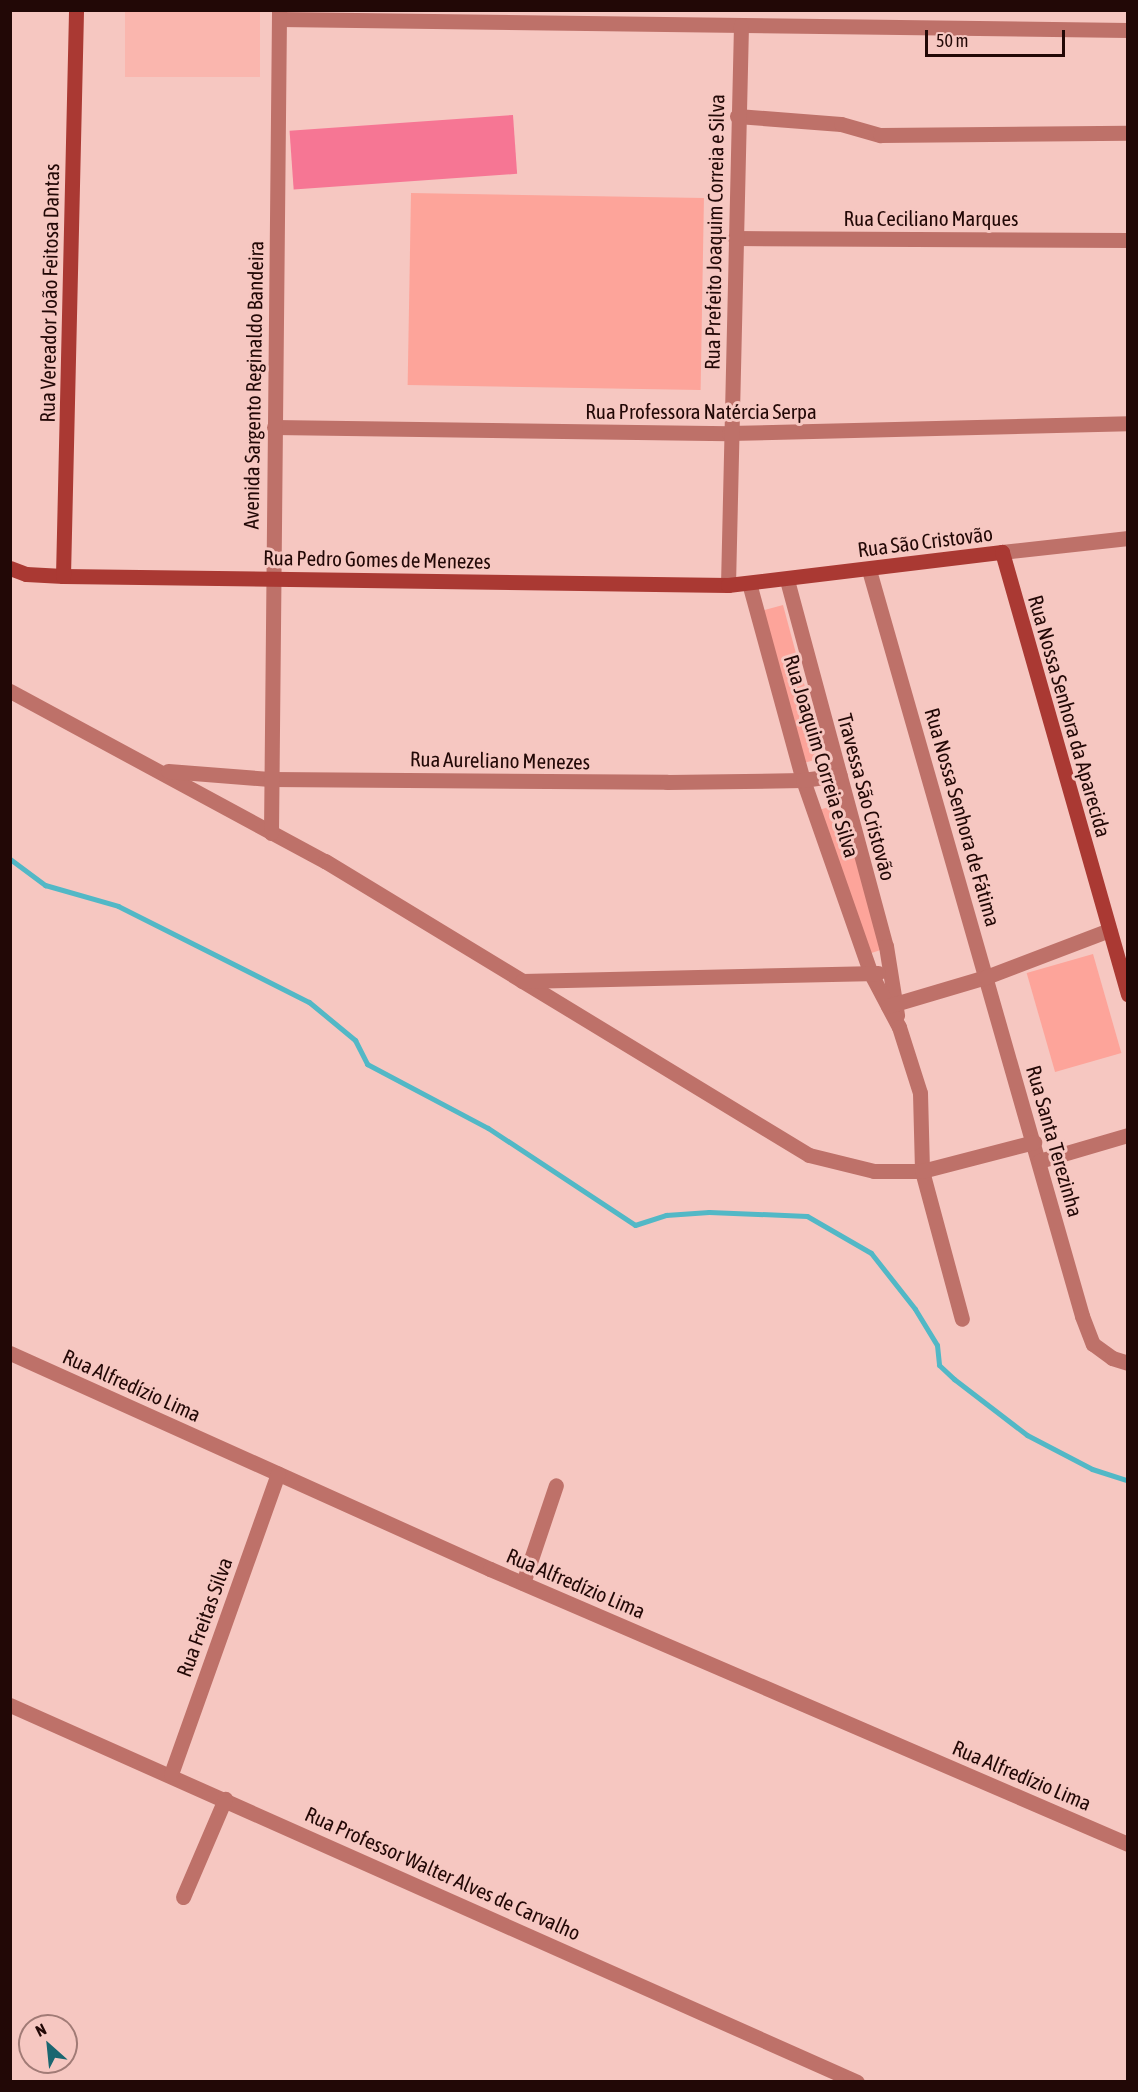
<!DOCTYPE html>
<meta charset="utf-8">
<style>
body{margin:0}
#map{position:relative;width:1138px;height:2092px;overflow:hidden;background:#f6c7c1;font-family:"Asap Condensed",sans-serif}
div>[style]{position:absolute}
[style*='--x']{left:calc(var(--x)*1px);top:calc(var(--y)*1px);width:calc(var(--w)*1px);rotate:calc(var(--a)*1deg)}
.built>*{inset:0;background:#fab6ae;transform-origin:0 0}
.green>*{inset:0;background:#fda49a;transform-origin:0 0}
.stream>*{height:5px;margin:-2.5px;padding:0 2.5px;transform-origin:2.5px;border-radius:2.5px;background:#52b8c6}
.building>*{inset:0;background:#f67694;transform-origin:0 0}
.street>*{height:15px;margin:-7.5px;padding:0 7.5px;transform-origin:7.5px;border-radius:7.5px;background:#be7169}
.secondary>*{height:15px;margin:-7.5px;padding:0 7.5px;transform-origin:7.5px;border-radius:7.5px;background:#aa3933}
span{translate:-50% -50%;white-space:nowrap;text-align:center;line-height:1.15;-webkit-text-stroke:6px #f6c7c1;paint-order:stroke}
.street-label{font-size:21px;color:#220806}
.frame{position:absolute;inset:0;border:12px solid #220806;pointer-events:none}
.north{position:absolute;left:18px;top:2014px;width:60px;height:60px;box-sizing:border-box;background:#f6c7c1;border:2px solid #a17b76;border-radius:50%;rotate:333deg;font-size:16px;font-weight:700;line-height:24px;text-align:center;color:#220806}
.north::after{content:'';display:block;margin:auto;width:21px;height:27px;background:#1a6670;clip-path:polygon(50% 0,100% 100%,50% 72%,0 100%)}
.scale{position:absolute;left:925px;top:30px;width:140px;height:27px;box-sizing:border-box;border:3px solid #220806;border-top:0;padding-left:8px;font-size:18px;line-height:21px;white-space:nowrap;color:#220806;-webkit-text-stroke:4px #f6c7c1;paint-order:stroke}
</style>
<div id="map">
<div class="built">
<div style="left:125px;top:11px;width:135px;height:66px"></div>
</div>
<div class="green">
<div style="left:411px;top:193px;width:293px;height:192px;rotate:1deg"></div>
<div style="left:783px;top:605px;width:158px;height:21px;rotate:75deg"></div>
<div style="left:838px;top:804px;width:152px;height:19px;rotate:72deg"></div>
<div style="left:1093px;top:954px;width:103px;height:69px;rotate:74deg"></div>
</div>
<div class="stream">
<div style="--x:10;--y:859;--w:44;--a:36.6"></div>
<div style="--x:45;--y:885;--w:76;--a:16"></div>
<div style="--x:118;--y:906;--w:214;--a:26.7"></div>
<div style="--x:309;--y:1002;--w:60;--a:39.6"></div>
<div style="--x:355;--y:1040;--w:27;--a:63"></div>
<div style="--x:367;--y:1064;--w:137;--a:27.9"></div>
<div style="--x:488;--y:1128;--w:176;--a:33.4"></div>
<div style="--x:635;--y:1225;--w:33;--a:-18"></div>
<div style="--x:666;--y:1215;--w:43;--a:-4"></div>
<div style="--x:709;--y:1212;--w:98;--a:2.3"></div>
<div style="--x:807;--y:1216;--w:74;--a:30"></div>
<div style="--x:871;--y:1253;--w:71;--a:51.8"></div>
<div style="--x:915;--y:1309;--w:42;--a:58.6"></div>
<div style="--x:937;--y:1345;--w:20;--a:84"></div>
<div style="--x:939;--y:1365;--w:21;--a:43"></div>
<div style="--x:954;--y:1379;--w:92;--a:37.5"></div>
<div style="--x:1027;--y:1435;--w:73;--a:27.6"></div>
<div style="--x:1092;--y:1469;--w:38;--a:18"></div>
</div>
<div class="building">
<div style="left:513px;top:115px;width:59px;height:224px;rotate:86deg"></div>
</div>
<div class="street">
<div style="--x:279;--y:19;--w:849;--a:0.74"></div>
<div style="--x:737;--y:116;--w:104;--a:4.4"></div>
<div style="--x:841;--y:124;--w:41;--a:15.8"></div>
<div style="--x:880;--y:135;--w:248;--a:-0.5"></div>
<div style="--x:735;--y:238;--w:393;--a:0.3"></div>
<div style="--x:274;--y:427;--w:455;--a:0.8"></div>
<div style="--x:729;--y:433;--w:399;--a:-1.4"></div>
<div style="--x:1002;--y:552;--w:127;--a:-6.3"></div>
<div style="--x:869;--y:570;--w:776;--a:74.06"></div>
<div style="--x:1082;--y:1316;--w:30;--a:69"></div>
<div style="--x:1093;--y:1344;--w:24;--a:36"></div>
<div style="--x:1112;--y:1358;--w:17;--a:17"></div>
<div style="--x:787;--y:580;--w:379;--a:74.9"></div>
<div style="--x:886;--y:946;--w:70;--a:80.9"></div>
<div style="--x:749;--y:583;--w:204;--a:74.7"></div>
<div style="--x:803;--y:780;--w:206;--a:70.7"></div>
<div style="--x:871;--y:974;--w:60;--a:62.2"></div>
<div style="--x:899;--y:1027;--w:69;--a:72.3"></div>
<div style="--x:920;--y:1093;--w:78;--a:88.5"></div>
<div style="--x:922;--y:1171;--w:153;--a:74.9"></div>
<div style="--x:728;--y:585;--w:560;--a:-88.67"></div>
<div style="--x:10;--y:691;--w:358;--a:28.4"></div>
<div style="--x:325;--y:861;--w:566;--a:31.28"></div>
<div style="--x:809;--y:1155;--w:67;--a:13.8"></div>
<div style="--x:874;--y:1171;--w:48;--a:0"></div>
<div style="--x:922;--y:1171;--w:116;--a:-14.5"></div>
<div style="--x:168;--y:771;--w:102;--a:4.5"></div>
<div style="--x:270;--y:779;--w:397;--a:0.4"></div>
<div style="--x:667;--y:782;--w:136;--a:-0.8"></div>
<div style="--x:803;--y:780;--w:37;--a:-8"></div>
<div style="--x:271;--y:833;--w:822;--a:-89.44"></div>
<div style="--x:522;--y:981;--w:356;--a:-1.3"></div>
<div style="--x:888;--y:1006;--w:102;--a:-16.5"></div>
<div style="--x:986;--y:977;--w:132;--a:-20.9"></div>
<div style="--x:1039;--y:1161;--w:93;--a:-16.3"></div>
<div style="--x:10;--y:1353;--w:526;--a:24.23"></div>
<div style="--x:490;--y:1569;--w:695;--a:23.32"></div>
<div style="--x:523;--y:1583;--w:103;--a:-71.4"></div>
<div style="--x:10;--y:1705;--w:927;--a:23.99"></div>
<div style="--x:171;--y:1774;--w:319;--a:-70.4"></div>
<div style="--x:183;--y:1897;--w:107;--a:-66.8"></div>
</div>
<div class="secondary">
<div style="--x:10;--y:568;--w:17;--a:21"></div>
<div style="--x:26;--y:574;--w:37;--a:3"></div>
<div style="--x:63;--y:576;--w:665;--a:0.78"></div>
<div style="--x:728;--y:585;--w:276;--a:-6.9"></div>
<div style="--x:1002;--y:552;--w:460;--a:74.1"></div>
<div style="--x:63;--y:576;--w:566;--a:-88.68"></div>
</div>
<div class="street-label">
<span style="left:931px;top:218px">Rua Ceciliano Marques</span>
<span style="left:714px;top:232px;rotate:-89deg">Rua Prefeito Joaquim Correia e Silva</span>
<span style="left:49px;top:293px;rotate:-89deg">Rua Vereador João Feitosa Dantas</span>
<span style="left:253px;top:385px;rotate:-89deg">Avenida Sargento Reginaldo Bandeira</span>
<span style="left:701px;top:411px">Rua Professora Natércia Serpa</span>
<span style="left:925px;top:541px;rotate:-7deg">Rua São Cristovão</span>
<span style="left:377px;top:559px;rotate:1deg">Rua Pedro Gomes de Menezes</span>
<span style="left:1070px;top:716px;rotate:74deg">Rua Nossa Senhora da Aparecida</span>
<span style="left:822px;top:756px;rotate:73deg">Rua Joaquim Correia e Silva</span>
<span style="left:500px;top:760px;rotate:1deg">Rua Aureliano Menezes</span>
<span style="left:867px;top:797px;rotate:75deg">Travessa São Cristovão</span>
<span style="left:963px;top:817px;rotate:74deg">Rua Nossa Senhora de Fátima</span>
<span style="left:1055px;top:1141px;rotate:74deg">Rua Santa Terezinha</span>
<span style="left:132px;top:1385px;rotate:24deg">Rua Alfredízio Lima</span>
<span style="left:576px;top:1583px;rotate:23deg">Rua Alfredízio Lima</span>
<span style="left:204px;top:1617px;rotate:-70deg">Rua Freitas Silva</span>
<span style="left:1022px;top:1775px;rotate:23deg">Rua Alfredízio Lima</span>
<span style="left:443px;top:1873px;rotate:24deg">Rua Professor Walter Alves de Carvalho</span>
</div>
<div class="frame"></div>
<div class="north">N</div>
<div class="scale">50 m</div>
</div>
